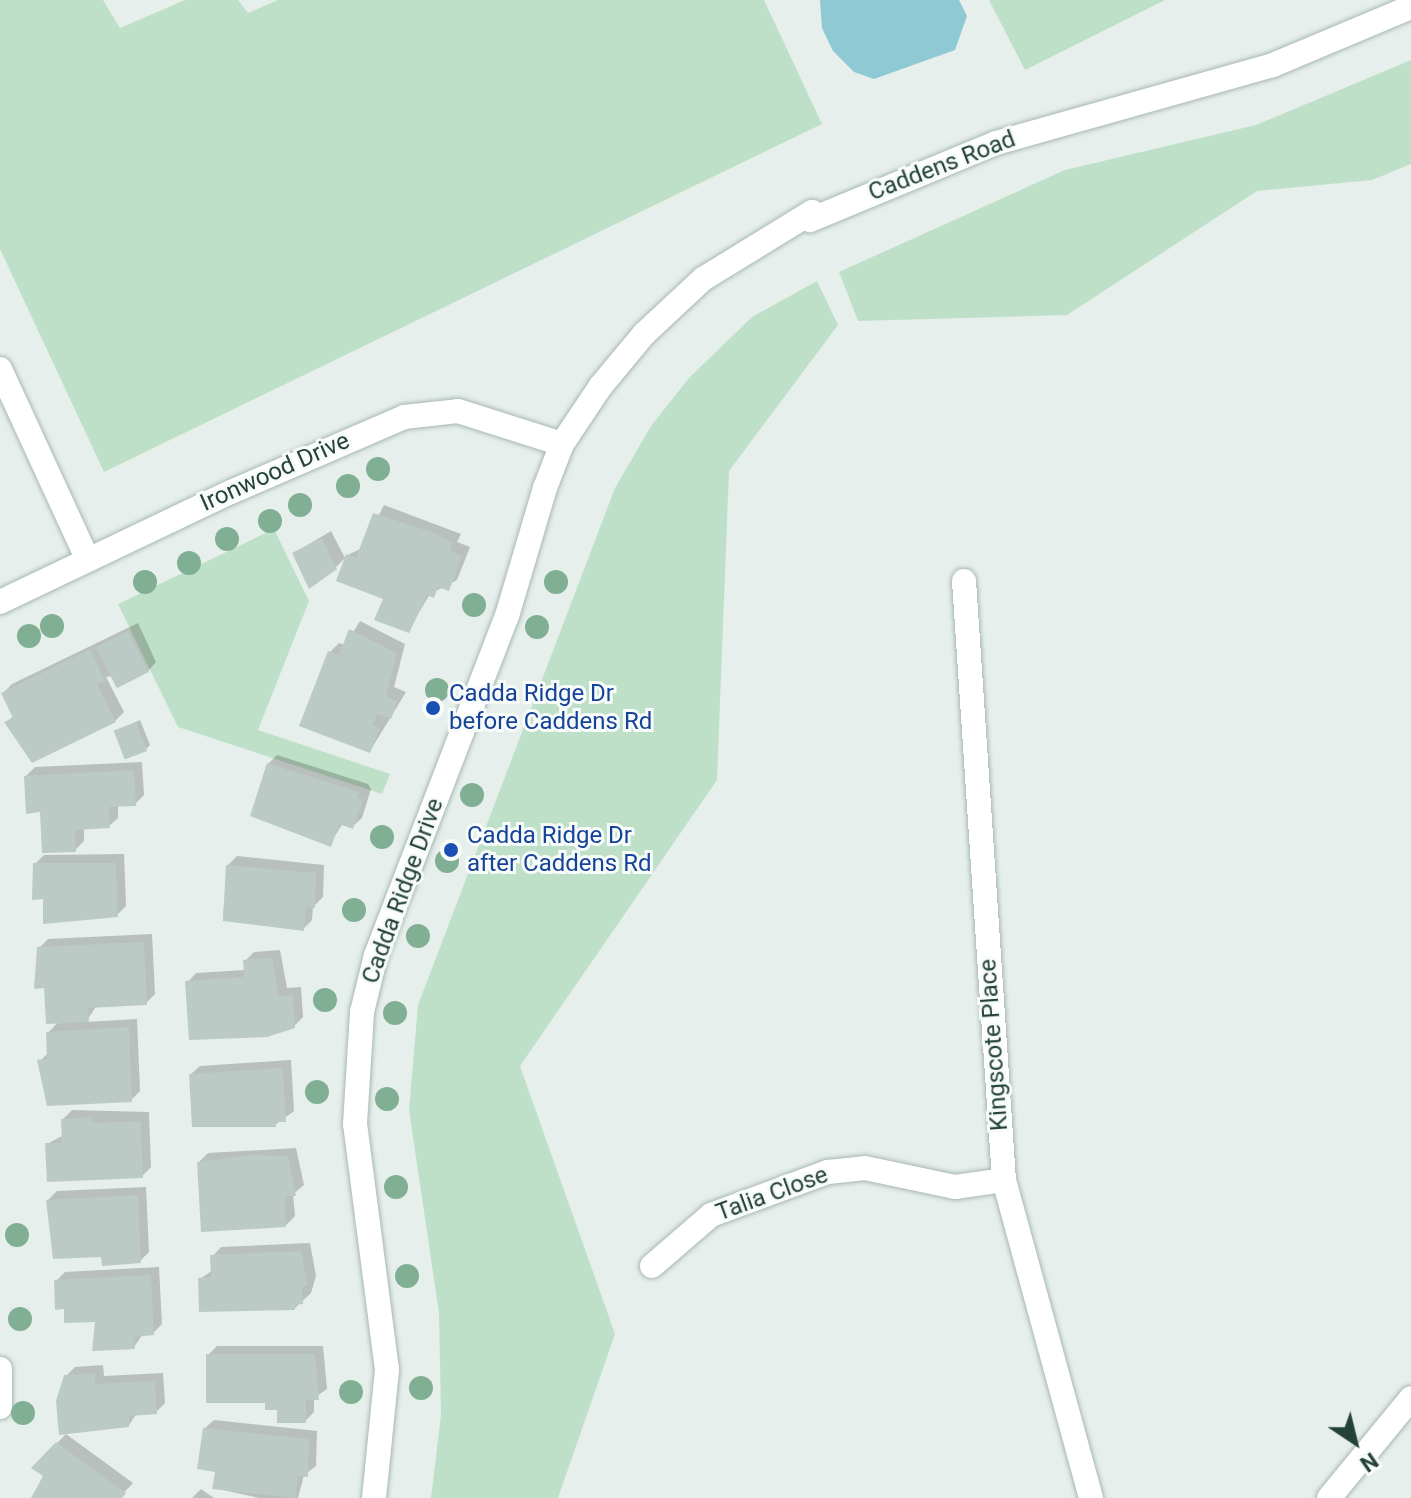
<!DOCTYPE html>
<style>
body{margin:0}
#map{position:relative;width:1411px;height:1498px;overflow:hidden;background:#e6efeb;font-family:Roboto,sans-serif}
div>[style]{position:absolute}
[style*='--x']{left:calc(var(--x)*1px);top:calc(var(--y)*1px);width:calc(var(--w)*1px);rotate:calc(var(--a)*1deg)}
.green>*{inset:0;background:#bfe0c8}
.water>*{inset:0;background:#8ec9d4}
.shadow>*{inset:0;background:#0003}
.building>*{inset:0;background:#bbcac4;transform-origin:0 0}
.roads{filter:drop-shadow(0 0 2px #a8b8b2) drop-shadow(0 0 2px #a8b8b2)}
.minor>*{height:24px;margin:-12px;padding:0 12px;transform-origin:12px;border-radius:12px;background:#fff}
.trees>*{width:24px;height:24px;margin:-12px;border-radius:50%;background:#80af93}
.dots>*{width:22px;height:22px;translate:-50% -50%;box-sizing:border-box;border:4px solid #f7fbf9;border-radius:50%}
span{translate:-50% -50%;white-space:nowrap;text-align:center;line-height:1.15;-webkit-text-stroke:6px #f7fbf9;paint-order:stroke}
.street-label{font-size:24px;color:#24423a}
.transit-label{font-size:24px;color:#164399}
.left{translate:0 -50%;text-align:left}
.north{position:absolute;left:1315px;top:1402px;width:80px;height:80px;-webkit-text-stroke:6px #f7fbf9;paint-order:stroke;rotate:145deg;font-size:22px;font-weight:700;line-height:32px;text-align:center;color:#24423a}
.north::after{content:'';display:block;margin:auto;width:28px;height:36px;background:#24423a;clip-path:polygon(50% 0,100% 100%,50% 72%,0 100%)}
</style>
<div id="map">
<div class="green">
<div style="clip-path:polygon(0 0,103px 0,120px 28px,185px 0,238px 0,248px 13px,278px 0,764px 0,822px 124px,104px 472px,0 249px)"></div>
<div style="clip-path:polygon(989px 0,1165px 0,1025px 70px)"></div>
<div style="clip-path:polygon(1411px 60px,1411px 164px,1372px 180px,1257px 191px,1067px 315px,858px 321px,839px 272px,1065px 170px,1256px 125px)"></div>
<div style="clip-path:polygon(817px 281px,838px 325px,729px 471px,717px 780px,520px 1066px,615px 1334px,558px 1498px,431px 1498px,441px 1415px,439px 1313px,409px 1110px,418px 1005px,615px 488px,651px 426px,689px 378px,752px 317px)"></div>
<div style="clip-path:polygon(274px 529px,309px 601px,258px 730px,390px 774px,382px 794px,178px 727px,118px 604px)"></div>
</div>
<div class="water">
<div style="clip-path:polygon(959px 0,967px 16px,955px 50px,874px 79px,854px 72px,833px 51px,822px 28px,820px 0)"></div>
</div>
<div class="shadow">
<div style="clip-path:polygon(384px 505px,461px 534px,457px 542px,470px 547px,457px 580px,430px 594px,408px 631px,385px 598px,339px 580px,348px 555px,362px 548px)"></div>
<div style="clip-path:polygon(331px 531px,345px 558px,336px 567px,294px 553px)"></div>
<div style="clip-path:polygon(360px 621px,405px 644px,394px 687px,406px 692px,370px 751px,330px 652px,339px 643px,345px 645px)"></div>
<div style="clip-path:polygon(138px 623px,156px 662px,148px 671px,106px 677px,124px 712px,115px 721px,7px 722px,14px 715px,3px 693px,12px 684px)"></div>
<div style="clip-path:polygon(140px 720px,150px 745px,146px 749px,116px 731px)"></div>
<div style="clip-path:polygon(277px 755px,368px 784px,371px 789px,362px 818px,353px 826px,343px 823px,330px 844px,268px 764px)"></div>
<div style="clip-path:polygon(142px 762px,144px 795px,135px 804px,118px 805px,118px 818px,109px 826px,84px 828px,84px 841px,75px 850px,42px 810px,26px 776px,35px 767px)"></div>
<div style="clip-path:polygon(124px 854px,126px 906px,117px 915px,44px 897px,35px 864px,44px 855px)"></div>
<div style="clip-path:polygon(237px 856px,324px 865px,323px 897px,313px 907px,312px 920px,303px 929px,223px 916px,228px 865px)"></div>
<div style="clip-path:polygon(152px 934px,155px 994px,146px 1003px,97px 1005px,86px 1022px,137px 1019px,140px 1091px,131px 1100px,40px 1061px,49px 1052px,48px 1033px,59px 1021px,39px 948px,48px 939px)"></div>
<div style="clip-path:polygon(280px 950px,287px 988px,301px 987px,303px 1017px,294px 1026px,188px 982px,196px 973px,245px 970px,245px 961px,254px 952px)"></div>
<div style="clip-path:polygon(291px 1060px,294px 1111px,275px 1125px,191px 1074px,200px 1066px)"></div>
<div style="clip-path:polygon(72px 1110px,149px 1112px,151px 1167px,142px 1176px,47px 1144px,64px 1135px,63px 1119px)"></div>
<div style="clip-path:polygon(296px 1148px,304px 1185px,293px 1194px,295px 1216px,286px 1225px,199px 1162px,208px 1153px)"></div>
<div style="clip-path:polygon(146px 1187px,149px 1252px,140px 1261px,103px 1255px,48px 1200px,57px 1191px)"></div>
<div style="clip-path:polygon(310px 1243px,316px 1276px,311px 1293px,295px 1308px,200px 1279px,213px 1270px,213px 1256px,221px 1247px)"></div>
<div style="clip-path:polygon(159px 1267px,162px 1324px,153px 1333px,143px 1334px,134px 1347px,97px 1320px,65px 1307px,56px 1281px,65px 1272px)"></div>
<div style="clip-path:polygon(217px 1346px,323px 1346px,327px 1389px,314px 1398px,314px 1412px,305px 1421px,279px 1408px,208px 1355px)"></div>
<div style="clip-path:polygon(103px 1365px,104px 1376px,163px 1373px,165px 1403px,156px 1412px,137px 1413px,129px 1425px,66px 1376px,75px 1367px)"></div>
<div style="clip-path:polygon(214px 1420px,317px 1431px,316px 1466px,304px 1475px,298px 1498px,259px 1498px,214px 1488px,217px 1470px,205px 1428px)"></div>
<div style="clip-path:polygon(66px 1434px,133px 1483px,119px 1498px,36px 1498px,45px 1475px,34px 1467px)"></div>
<div style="clip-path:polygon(201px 1489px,214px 1498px,192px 1498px)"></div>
</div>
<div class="building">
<div style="clip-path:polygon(373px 513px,435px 533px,453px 543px,450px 551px,462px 556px,449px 591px,438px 587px,434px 598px,427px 595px,409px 633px,374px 620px,383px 599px,336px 581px,346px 554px,356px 558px)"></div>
<div style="clip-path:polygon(322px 538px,337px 569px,309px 589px,292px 553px)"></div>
<div style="clip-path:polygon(349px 629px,397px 653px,386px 696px,398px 701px,391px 719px,377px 714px,373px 725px,380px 728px,370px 753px,299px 726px,328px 651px,339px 655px)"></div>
<div style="left:128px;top:631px;width:46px;height:36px;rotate:63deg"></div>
<div style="clip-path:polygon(90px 649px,105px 681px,97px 684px,116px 722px,32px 763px,4px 722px,13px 718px,1px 693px)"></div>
<div style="left:136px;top:722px;width:31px;height:24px;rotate:69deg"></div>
<div style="clip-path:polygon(267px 763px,359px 792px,357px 798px,363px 799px,353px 829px,339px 824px,331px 847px,250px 816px)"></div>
<div style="clip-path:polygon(134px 770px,136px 806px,109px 807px,110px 828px,75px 830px,76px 852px,42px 853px,40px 812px,26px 814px,24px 776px)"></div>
<div style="clip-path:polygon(33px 863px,116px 863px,118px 917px,43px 924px,43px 899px,32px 900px)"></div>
<div style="clip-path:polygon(226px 865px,316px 873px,315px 908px,306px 907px,304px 931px,223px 921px)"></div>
<div style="clip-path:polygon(144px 942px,147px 1005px,88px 1008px,89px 1022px,46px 1024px,44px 988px,34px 989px,37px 947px)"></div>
<div style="clip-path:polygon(272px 958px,279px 996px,293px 995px,295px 1028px,267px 1037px,189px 1040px,185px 981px,244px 977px,243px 960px)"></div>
<div style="clip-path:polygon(129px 1027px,132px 1102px,47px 1106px,37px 1060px,47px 1059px,46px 1032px)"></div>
<div style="clip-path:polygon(283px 1068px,286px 1122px,275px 1122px,276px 1127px,192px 1127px,189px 1074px)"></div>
<div style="clip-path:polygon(91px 1117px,92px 1123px,141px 1121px,143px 1178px,47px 1182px,45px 1143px,62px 1143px,61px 1119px)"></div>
<div style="clip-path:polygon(250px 1155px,288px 1156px,296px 1196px,285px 1196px,286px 1227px,201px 1232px,197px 1162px)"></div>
<div style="clip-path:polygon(138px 1195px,141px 1263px,102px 1266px,101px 1257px,53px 1259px,46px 1200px)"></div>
<div style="clip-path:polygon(301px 1251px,308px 1286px,302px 1287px,303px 1304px,295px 1305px,295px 1310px,199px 1312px,198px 1278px,211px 1277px,210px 1255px)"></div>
<div style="clip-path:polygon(151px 1275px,154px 1335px,134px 1337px,135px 1349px,92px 1351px,95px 1322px,64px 1323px,64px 1309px,55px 1310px,54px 1280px)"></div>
<div style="clip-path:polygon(206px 1354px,315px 1354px,319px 1400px,306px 1400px,306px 1423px,277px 1423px,277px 1410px,265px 1410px,265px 1403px,206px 1403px)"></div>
<div style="clip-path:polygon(95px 1373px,95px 1384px,155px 1381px,157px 1414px,129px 1416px,129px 1427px,59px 1435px,56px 1401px,64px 1375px)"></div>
<div style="clip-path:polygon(203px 1428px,309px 1439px,308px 1477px,298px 1476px,295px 1498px,212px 1489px,215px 1472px,197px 1469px)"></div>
<div style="clip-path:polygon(56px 1442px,126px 1493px,122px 1498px,31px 1498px,43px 1476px,31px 1468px)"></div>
</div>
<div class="roads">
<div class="minor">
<div style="--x:0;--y:369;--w:210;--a:65.3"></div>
<div style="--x:964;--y:581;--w:600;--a:86.18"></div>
<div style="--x:1004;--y:1180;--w:330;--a:74.7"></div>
<div style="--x:0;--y:602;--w:256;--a:-25.5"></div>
<div style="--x:231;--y:492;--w:189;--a:-23.4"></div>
<div style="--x:404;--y:417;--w:54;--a:-6.3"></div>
<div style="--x:458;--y:411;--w:109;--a:17.6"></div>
<div style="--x:652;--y:1266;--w:78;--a:-40.8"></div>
<div style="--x:711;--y:1215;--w:125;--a:-20.2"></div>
<div style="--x:828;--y:1172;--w:37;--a:-6"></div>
<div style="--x:865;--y:1168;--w:92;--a:11.9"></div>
<div style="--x:955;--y:1187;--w:49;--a:-8.1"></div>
<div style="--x:0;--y:1369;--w:38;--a:90"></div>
<div style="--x:374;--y:1498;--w:129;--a:-84.2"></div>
<div style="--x:387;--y:1370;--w:248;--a:-97.4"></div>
<div style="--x:355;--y:1124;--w:112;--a:-86.4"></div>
<div style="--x:362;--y:1012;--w:59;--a:-76.2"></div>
<div style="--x:376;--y:955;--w:363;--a:-68.9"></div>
<div style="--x:507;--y:616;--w:134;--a:-73.5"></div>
<div style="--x:545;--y:488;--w:47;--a:-68.9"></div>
<div style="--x:562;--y:444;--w:69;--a:-56.3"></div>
<div style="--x:600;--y:387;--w:69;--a:-50.3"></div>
<div style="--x:644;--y:334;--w:81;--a:-43"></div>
<div style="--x:703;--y:279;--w:128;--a:-31.6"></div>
<div style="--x:812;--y:212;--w:8;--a:104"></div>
<div style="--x:810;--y:220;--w:201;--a:-22.5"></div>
<div style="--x:996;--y:143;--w:288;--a:-15.7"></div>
<div style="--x:1273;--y:65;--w:150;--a:-22.8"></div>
<div style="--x:1329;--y:1498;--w:129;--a:-50.6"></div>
</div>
</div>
<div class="trees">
<div style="left:378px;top:469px"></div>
<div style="left:348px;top:486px"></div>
<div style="left:300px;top:505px"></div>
<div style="left:270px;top:521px"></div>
<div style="left:227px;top:539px"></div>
<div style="left:189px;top:563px"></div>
<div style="left:145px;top:582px"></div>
<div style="left:556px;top:582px"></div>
<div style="left:474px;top:605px"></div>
<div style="left:52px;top:626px"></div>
<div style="left:537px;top:627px"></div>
<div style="left:29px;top:636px"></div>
<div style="left:437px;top:690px"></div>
<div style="left:472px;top:795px"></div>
<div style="left:382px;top:837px"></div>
<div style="left:447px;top:861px"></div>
<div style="left:354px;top:910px"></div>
<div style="left:418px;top:936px"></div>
<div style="left:325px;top:1000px"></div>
<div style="left:395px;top:1013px"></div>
<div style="left:317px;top:1092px"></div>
<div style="left:387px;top:1099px"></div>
<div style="left:396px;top:1187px"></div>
<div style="left:17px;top:1235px"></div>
<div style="left:407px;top:1276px"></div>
<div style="left:20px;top:1319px"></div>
<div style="left:421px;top:1388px"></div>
<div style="left:351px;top:1392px"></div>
<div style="left:23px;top:1413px"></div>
</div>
<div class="dots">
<div style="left:433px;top:708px;background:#1a4fb4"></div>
<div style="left:451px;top:850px;background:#1a4fb4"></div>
</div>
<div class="street-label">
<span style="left:942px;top:166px;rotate:-21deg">Caddens Road</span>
<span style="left:275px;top:472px;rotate:-24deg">Ironwood Drive</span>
<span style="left:403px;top:891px;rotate:-70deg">Cadda Ridge Drive</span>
<span style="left:994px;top:1045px;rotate:-94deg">Kingscote Place</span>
<span style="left:772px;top:1194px;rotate:-20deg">Talia Close</span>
</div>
<div class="transit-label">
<span class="left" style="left:449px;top:708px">Cadda Ridge Dr<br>before Caddens Rd</span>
<span class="left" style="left:467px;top:850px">Cadda Ridge Dr<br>after Caddens Rd</span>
</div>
<div class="north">N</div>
</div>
